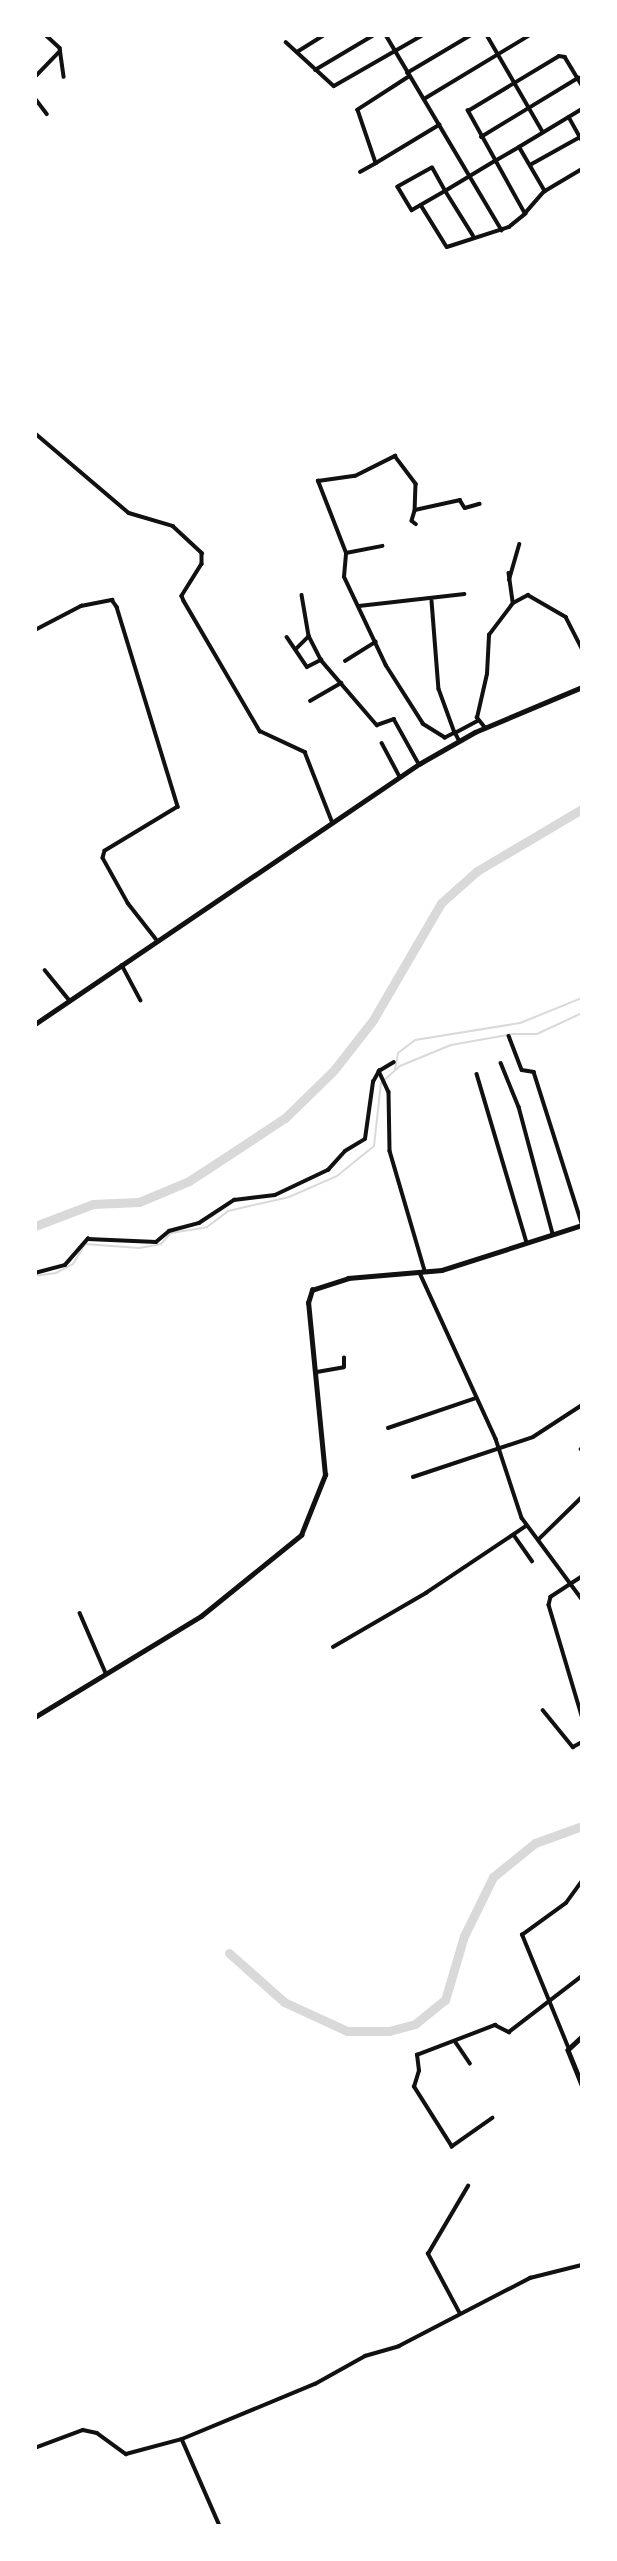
<!DOCTYPE html>
<style>
body{margin:0}
#map{position:relative;width:617px;height:2561px;overflow:hidden;background:#fff;font-family:Barlow,sans-serif}
div>[style]{position:absolute}
[style*='--x']{left:calc(var(--x)*1px);top:calc(var(--y)*1px);width:calc(var(--w)*1px);rotate:calc(var(--a)*1deg)}
.stream>*{height:2px;margin:-1px;padding:0 1px;transform-origin:1px;border-radius:1px;background:#d9d9d9}
.river>*{height:9px;margin:-4.5px;padding:0 4.5px;transform-origin:4.5px;border-radius:4.5px;background:#d9d9d9}
.minor>*{height:3.5px;margin:-1.75px;padding:0 1.75px;transform-origin:1.75px;border-radius:1.75px;background:#111}
.tertiary>*{height:4.5px;margin:-2.25px;padding:0 2.25px;transform-origin:2.25px;border-radius:2.25px;background:#111}
span{translate:-50% -50%;white-space:nowrap;text-align:center;line-height:1.15;-webkit-text-stroke:7px #fff;paint-order:stroke}
.frame{position:absolute;inset:0;border:37px solid #fff;pointer-events:none}
</style>
<div id="map">
<div class="stream">
<div style="--x:395;--y:1069;--w:16;--a:-79"></div>
<div style="--x:398;--y:1053;--w:21;--a:-37"></div>
<div style="--x:415;--y:1040;--w:106;--a:-9.2"></div>
<div style="--x:520;--y:1023;--w:67;--a:-22"></div>
<div style="--x:35;--y:1276;--w:21;--a:-8"></div>
<div style="--x:56;--y:1273;--w:19;--a:-28"></div>
<div style="--x:73;--y:1264;--w:23;--a:-59"></div>
<div style="--x:85;--y:1244;--w:54;--a:4.2"></div>
<div style="--x:139;--y:1248;--w:22;--a:-10"></div>
<div style="--x:161;--y:1244;--w:15;--a:-48"></div>
<div style="--x:171;--y:1233;--w:36;--a:-9"></div>
<div style="--x:207;--y:1227;--w:26;--a:-37"></div>
<div style="--x:228;--y:1211;--w:63;--a:-12.9"></div>
<div style="--x:289;--y:1197;--w:52;--a:-23.6"></div>
<div style="--x:337;--y:1176;--w:48;--a:-39"></div>
<div style="--x:374;--y:1146;--w:63;--a:-83.7"></div>
<div style="--x:381;--y:1083;--w:25;--a:-42"></div>
<div style="--x:400;--y:1066;--w:55;--a:-22.4"></div>
<div style="--x:451;--y:1045;--w:63;--a:-10.1"></div>
<div style="--x:513;--y:1034;--w:24;--a:0"></div>
<div style="--x:537;--y:1034;--w:50;--a:-25"></div>
</div>
<div class="river">
<div style="--x:35;--y:1226;--w:62;--a:-20.8"></div>
<div style="--x:93;--y:1204;--w:46;--a:-2.5"></div>
<div style="--x:139;--y:1202;--w:54;--a:-22.8"></div>
<div style="--x:189;--y:1181;--w:115;--a:-33.3"></div>
<div style="--x:285;--y:1118;--w:69;--a:-44.4"></div>
<div style="--x:334;--y:1070;--w:63;--a:-52"></div>
<div style="--x:373;--y:1020;--w:135;--a:-59.8"></div>
<div style="--x:441;--y:903;--w:48;--a:-41.6"></div>
<div style="--x:477;--y:871;--w:122;--a:-30.6"></div>
<div style="--x:229;--y:1953;--w:74;--a:41.7"></div>
<div style="--x:284;--y:2002;--w:69;--a:24.7"></div>
<div style="--x:347;--y:2031;--w:42;--a:0"></div>
<div style="--x:389;--y:2031;--w:27;--a:-15"></div>
<div style="--x:415;--y:2024;--w:38;--a:-39"></div>
<div style="--x:445;--y:2000;--w:67;--a:-73.5"></div>
<div style="--x:464;--y:1936;--w:66;--a:-63.8"></div>
<div style="--x:493;--y:1877;--w:54;--a:-39"></div>
<div style="--x:535;--y:1843;--w:50;--a:-19.9"></div>
</div>
<div class="minor">
<div style="--x:46;--y:35;--w:19;--a:43"></div>
<div style="--x:60;--y:48;--w:29;--a:82"></div>
<div style="--x:386;--y:35;--w:227;--a:59.3"></div>
<div style="--x:487;--y:35;--w:112;--a:60"></div>
<div style="--x:286;--y:42;--w:65;--a:42.5"></div>
<div style="--x:334;--y:86;--w:103;--a:-29.8"></div>
<div style="--x:297;--y:52;--w:32;--a:-32"></div>
<div style="--x:315;--y:70;--w:69;--a:-30.7"></div>
<div style="--x:407;--y:73;--w:74;--a:-30.7"></div>
<div style="--x:35;--y:77;--w:36;--a:-46"></div>
<div style="--x:409;--y:77;--w:61;--a:147.1"></div>
<div style="--x:358;--y:110;--w:56;--a:71.2"></div>
<div style="--x:376;--y:163;--w:74;--a:-31.1"></div>
<div style="--x:35;--y:98;--w:20;--a:53"></div>
<div style="--x:424;--y:99;--w:124;--a:-31.1"></div>
<div style="--x:569;--y:117;--w:26;--a:61"></div>
<div style="--x:481;--y:137;--w:114;--a:-31.3"></div>
<div style="--x:520;--y:148;--w:50;--a:59.8"></div>
<div style="--x:545;--y:191;--w:30;--a:131"></div>
<div style="--x:525;--y:214;--w:118;--a:-119"></div>
<div style="--x:468;--y:111;--w:106;--a:-31.1"></div>
<div style="--x:559;--y:56;--w:6;--a:9"></div>
<div style="--x:565;--y:57;--w:33;--a:59"></div>
<div style="--x:530;--y:165;--w:57;--a:-29.2"></div>
<div style="--x:360;--y:172;--w:18;--a:-29"></div>
<div style="--x:545;--y:191;--w:43;--a:-30.7"></div>
<div style="--x:421;--y:205;--w:49;--a:58.2"></div>
<div style="--x:447;--y:247;--w:65;--a:-17.9"></div>
<div style="--x:509;--y:227;--w:21;--a:-39"></div>
<div style="--x:473;--y:236;--w:53;--a:-121.9"></div>
<div style="--x:445;--y:191;--w:26;--a:-119"></div>
<div style="--x:432;--y:168;--w:39;--a:151"></div>
<div style="--x:398;--y:187;--w:27;--a:59"></div>
<div style="--x:412;--y:210;--w:38;--a:-30"></div>
<div style="--x:445;--y:191;--w:58;--a:-31"></div>
<div style="--x:495;--y:161;--w:28;--a:-30"></div>
<div style="--x:519;--y:147;--w:74;--a:-31.1"></div>
<div style="--x:35;--y:433;--w:123;--a:40.4"></div>
<div style="--x:129;--y:513;--w:46;--a:16.5"></div>
<div style="--x:173;--y:526;--w:40;--a:43"></div>
<div style="--x:202;--y:553;--w:11;--a:90"></div>
<div style="--x:202;--y:564;--w:38;--a:122"></div>
<div style="--x:182;--y:596;--w:5;--a:68"></div>
<div style="--x:184;--y:601;--w:151;--a:59.7"></div>
<div style="--x:260;--y:731;--w:50;--a:25"></div>
<div style="--x:305;--y:752;--w:74;--a:68.6"></div>
<div style="--x:415;--y:511;--w:10;--a:107"></div>
<div style="--x:412;--y:521;--w:5;--a:37"></div>
<div style="--x:346;--y:553;--w:37;--a:-11"></div>
<div style="--x:509;--y:573;--w:30;--a:82"></div>
<div style="--x:509;--y:580;--w:37;--a:-74"></div>
<div style="--x:302;--y:595;--w:42;--a:80.3"></div>
<div style="--x:309;--y:636;--w:27;--a:63"></div>
<div style="--x:321;--y:660;--w:86;--a:49.3"></div>
<div style="--x:377;--y:725;--w:18;--a:-19"></div>
<div style="--x:394;--y:719;--w:51;--a:60.9"></div>
<div style="--x:432;--y:601;--w:88;--a:85.5"></div>
<div style="--x:439;--y:689;--w:47;--a:70"></div>
<div style="--x:455;--y:733;--w:11;--a:153"></div>
<div style="--x:445;--y:738;--w:26;--a:-148"></div>
<div style="--x:423;--y:724;--w:69;--a:-122.5"></div>
<div style="--x:386;--y:666;--w:98;--a:-115.3"></div>
<div style="--x:344;--y:577;--w:24;--a:-85"></div>
<div style="--x:346;--y:553;--w:77;--a:-111.3"></div>
<div style="--x:318;--y:481;--w:37;--a:-8"></div>
<div style="--x:355;--y:476;--w:45;--a:-26.6"></div>
<div style="--x:395;--y:456;--w:35;--a:53"></div>
<div style="--x:416;--y:484;--w:26;--a:92"></div>
<div style="--x:415;--y:510;--w:46;--a:-12.5"></div>
<div style="--x:460;--y:500;--w:9;--a:58"></div>
<div style="--x:465;--y:508;--w:15;--a:-16"></div>
<div style="--x:359;--y:606;--w:106;--a:-6.5"></div>
<div style="--x:35;--y:630;--w:52;--a:-27.6"></div>
<div style="--x:81;--y:606;--w:32;--a:-11"></div>
<div style="--x:112;--y:600;--w:9;--a:54"></div>
<div style="--x:117;--y:607;--w:209;--a:73"></div>
<div style="--x:178;--y:807;--w:85;--a:148.9"></div>
<div style="--x:105;--y:851;--w:7;--a:106"></div>
<div style="--x:103;--y:858;--w:51;--a:60.9"></div>
<div style="--x:128;--y:903;--w:46;--a:52.1"></div>
<div style="--x:287;--y:637;--w:36;--a:56"></div>
<div style="--x:307;--y:667;--w:16;--a:-27"></div>
<div style="--x:296;--y:649;--w:18;--a:-45"></div>
<div style="--x:345;--y:661;--w:36;--a:-32"></div>
<div style="--x:310;--y:701;--w:36;--a:-30"></div>
<div style="--x:485;--y:728;--w:13;--a:-129"></div>
<div style="--x:477;--y:718;--w:45;--a:-77.2"></div>
<div style="--x:487;--y:674;--w:39;--a:-87"></div>
<div style="--x:489;--y:635;--w:40;--a:-53"></div>
<div style="--x:513;--y:603;--w:17;--a:-28"></div>
<div style="--x:528;--y:595;--w:44;--a:30.1"></div>
<div style="--x:566;--y:617;--w:36;--a:63"></div>
<div style="--x:459;--y:741;--w:9;--a:-117"></div>
<div style="--x:455;--y:733;--w:26;--a:-28"></div>
<div style="--x:382;--y:743;--w:38;--a:62"></div>
<div style="--x:122;--y:965;--w:40;--a:62"></div>
<div style="--x:45;--y:970;--w:40;--a:51"></div>
<div style="--x:509;--y:1036;--w:36;--a:69"></div>
<div style="--x:522;--y:1070;--w:12;--a:9"></div>
<div style="--x:534;--y:1072;--w:158;--a:72.4"></div>
<div style="--x:501;--y:1063;--w:48;--a:67.8"></div>
<div style="--x:519;--y:1107;--w:131;--a:75"></div>
<div style="--x:379;--y:1071;--w:23;--a:65"></div>
<div style="--x:389;--y:1092;--w:59;--a:89"></div>
<div style="--x:390;--y:1151;--w:125;--a:73.7"></div>
<div style="--x:477;--y:1074;--w:176;--a:73.5"></div>
<div style="--x:35;--y:1273;--w:31;--a:-15"></div>
<div style="--x:65;--y:1265;--w:35;--a:-49"></div>
<div style="--x:88;--y:1239;--w:68;--a:2.5"></div>
<div style="--x:156;--y:1242;--w:17;--a:-40"></div>
<div style="--x:169;--y:1231;--w:31;--a:-15"></div>
<div style="--x:199;--y:1223;--w:42;--a:-33.3"></div>
<div style="--x:234;--y:1200;--w:41;--a:-7"></div>
<div style="--x:275;--y:1195;--w:59;--a:-25.3"></div>
<div style="--x:328;--y:1170;--w:25;--a:-48"></div>
<div style="--x:345;--y:1151;--w:23;--a:-31"></div>
<div style="--x:365;--y:1139;--w:58;--a:-82"></div>
<div style="--x:373;--y:1082;--w:13;--a:-61"></div>
<div style="--x:379;--y:1071;--w:17;--a:-31"></div>
<div style="--x:420;--y:1273;--w:183;--a:65.4"></div>
<div style="--x:496;--y:1439;--w:83;--a:71.8"></div>
<div style="--x:522;--y:1518;--w:101;--a:53.5"></div>
<div style="--x:317;--y:1372;--w:27;--a:-10"></div>
<div style="--x:344;--y:1367;--w:9;--a:-90"></div>
<div style="--x:388;--y:1428;--w:93;--a:-18.8"></div>
<div style="--x:581;--y:1449;--w:1;--a:45"></div>
<div style="--x:413;--y:1477;--w:126;--a:-18.4"></div>
<div style="--x:533;--y:1437;--w:59;--a:-33.1"></div>
<div style="--x:514;--y:1535;--w:32;--a:55"></div>
<div style="--x:538;--y:1540;--w:62;--a:-44.3"></div>
<div style="--x:582;--y:1577;--w:37;--a:147"></div>
<div style="--x:551;--y:1597;--w:8;--a:104"></div>
<div style="--x:549;--y:1605;--w:116;--a:73.4"></div>
<div style="--x:80;--y:1613;--w:65;--a:66.6"></div>
<div style="--x:333;--y:1647;--w:108;--a:-30.1"></div>
<div style="--x:426;--y:1593;--w:120;--a:-33.8"></div>
<div style="--x:543;--y:1710;--w:48;--a:51"></div>
<div style="--x:573;--y:1747;--w:10;--a:-29"></div>
<div style="--x:455;--y:2041;--w:27;--a:56"></div>
<div style="--x:568;--y:2047;--w:121;--a:-112.3"></div>
<div style="--x:522;--y:1935;--w:54;--a:-36"></div>
<div style="--x:566;--y:1903;--w:27;--a:-54"></div>
<div style="--x:493;--y:2118;--w:50;--a:144.7"></div>
<div style="--x:452;--y:2147;--w:71;--a:-122.3"></div>
<div style="--x:414;--y:2087;--w:17;--a:-73"></div>
<div style="--x:419;--y:2071;--w:16;--a:-97"></div>
<div style="--x:417;--y:2055;--w:84;--a:-21"></div>
<div style="--x:495;--y:2025;--w:16;--a:27"></div>
<div style="--x:509;--y:2032;--w:92;--a:-37.5"></div>
<div style="--x:460;--y:2314;--w:68;--a:-118.1"></div>
<div style="--x:428;--y:2254;--w:79;--a:-59.5"></div>
<div style="--x:182;--y:2439;--w:95;--a:66.4"></div>
<div style="--x:35;--y:2448;--w:51;--a:-20.6"></div>
<div style="--x:83;--y:2430;--w:14;--a:12"></div>
<div style="--x:97;--y:2433;--w:36;--a:36"></div>
<div style="--x:126;--y:2454;--w:58;--a:-15"></div>
<div style="--x:182;--y:2439;--w:144;--a:-22.5"></div>
<div style="--x:315;--y:2384;--w:57;--a:-29.2"></div>
<div style="--x:365;--y:2356;--w:35;--a:-16"></div>
<div style="--x:399;--y:2346;--w:148;--a:-27.4"></div>
<div style="--x:530;--y:2278;--w:54;--a:-14"></div>
</div>
<div class="tertiary">
<div style="--x:35;--y:1024;--w:464;--a:-34.1"></div>
<div style="--x:419;--y:764;--w:64;--a:-29.7"></div>
<div style="--x:475;--y:732;--w:116;--a:-22.8"></div>
<div style="--x:35;--y:1717;--w:194;--a:-31.3"></div>
<div style="--x:201;--y:1616;--w:129;--a:-39"></div>
<div style="--x:301;--y:1535;--w:65;--a:-68.2"></div>
<div style="--x:325;--y:1475;--w:173;--a:-95.6"></div>
<div style="--x:308;--y:1303;--w:14;--a:-73"></div>
<div style="--x:312;--y:1290;--w:38;--a:-18"></div>
<div style="--x:348;--y:1278;--w:94;--a:-4.9"></div>
<div style="--x:442;--y:1270;--w:147;--a:-17.8"></div>
<div style="--x:582;--y:2037;--w:19;--a:137"></div>
<div style="--x:568;--y:2050;--w:38;--a:68"></div>
</div>
<div class="frame"></div>
</div>
